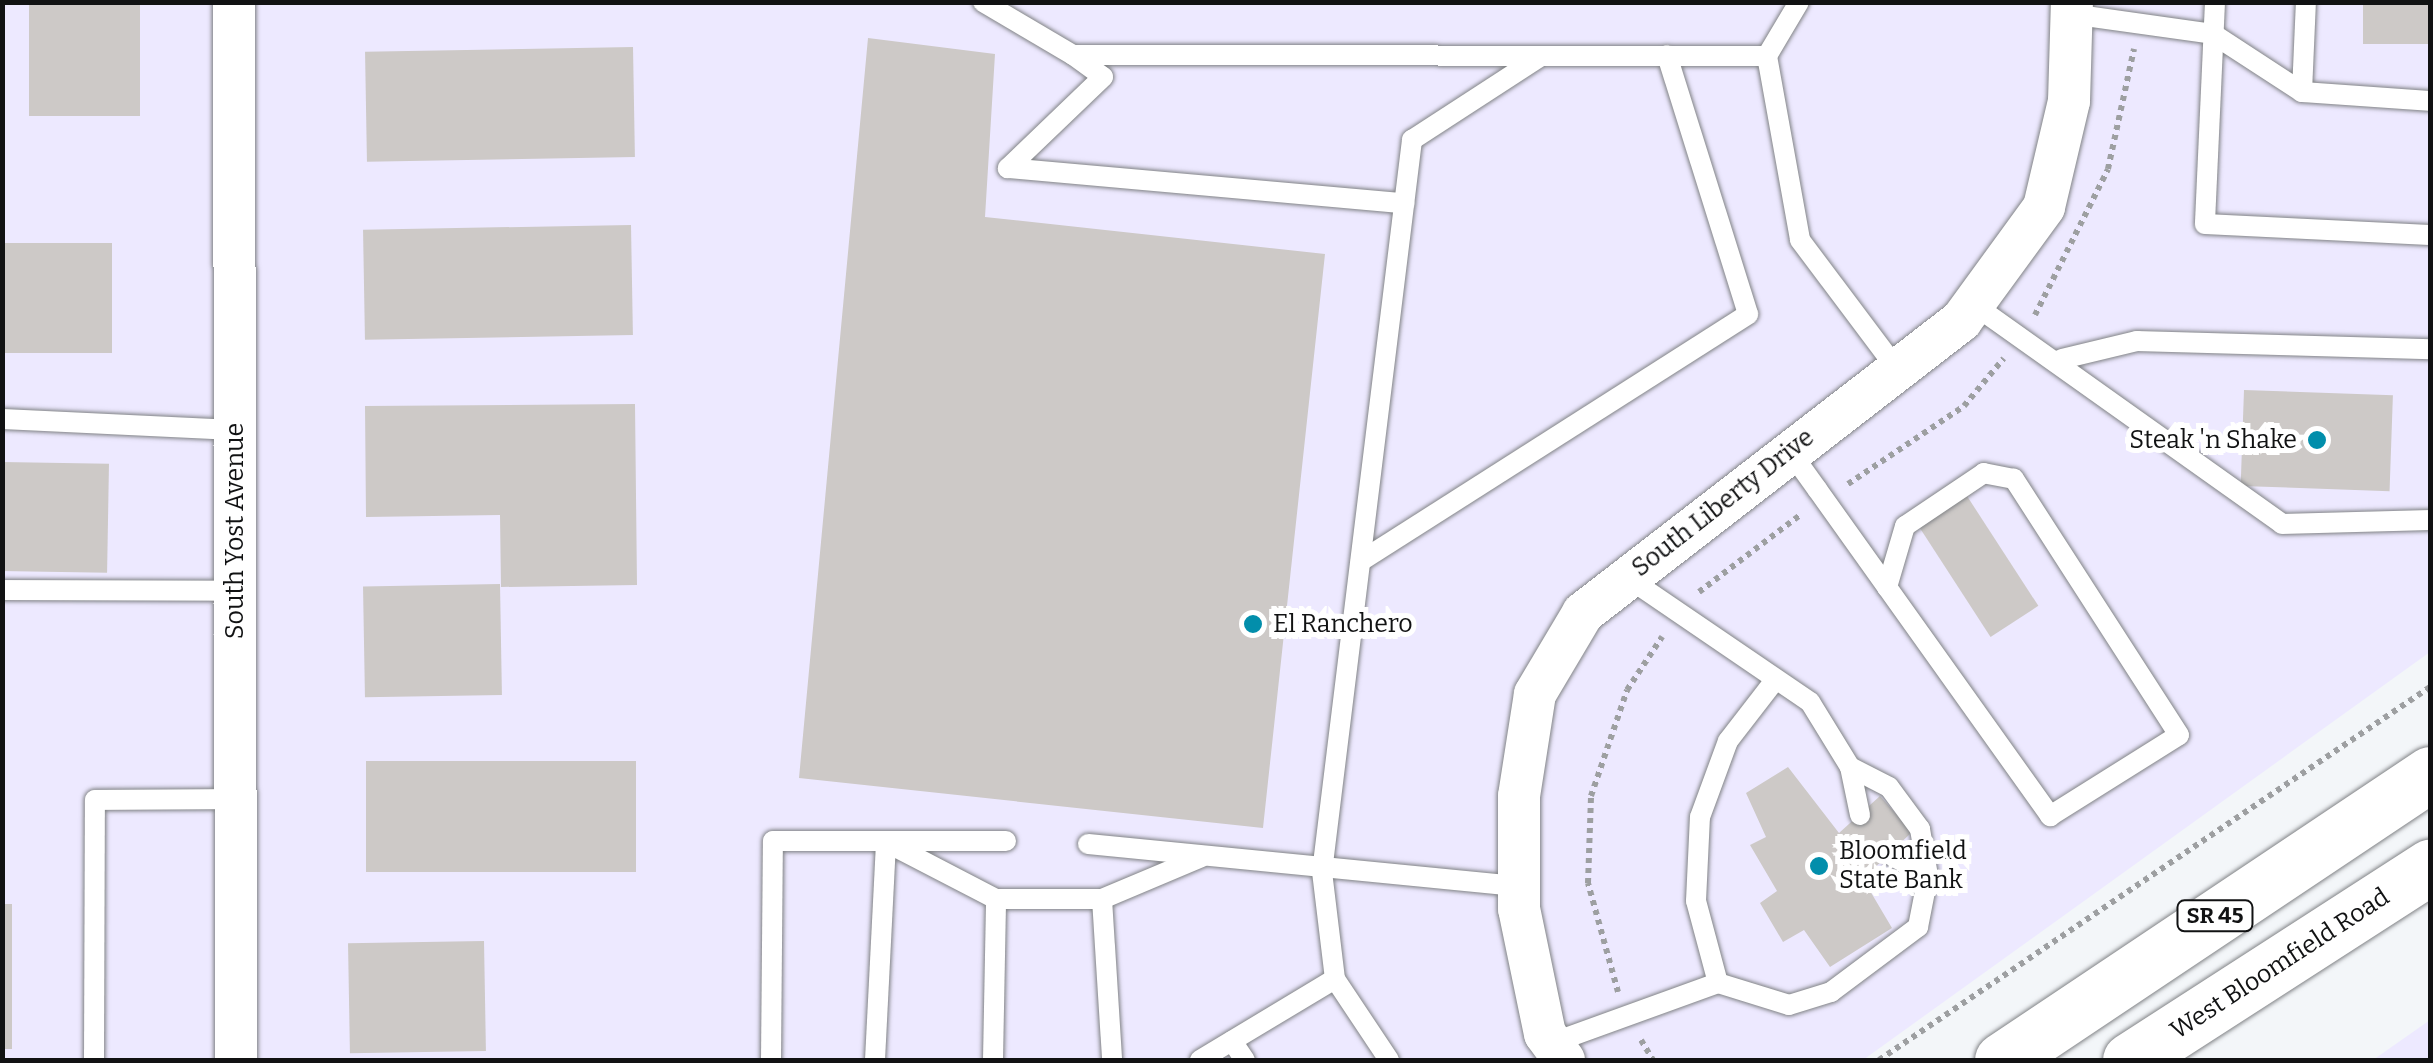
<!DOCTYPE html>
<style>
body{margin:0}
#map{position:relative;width:2433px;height:1063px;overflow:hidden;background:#f3f6f9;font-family:Bitter,serif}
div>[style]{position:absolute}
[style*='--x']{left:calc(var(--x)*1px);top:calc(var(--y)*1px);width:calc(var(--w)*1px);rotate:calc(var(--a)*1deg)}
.commercial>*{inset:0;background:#ede9ff}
.building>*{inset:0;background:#cdc9c7;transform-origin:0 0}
.path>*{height:6px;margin-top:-3px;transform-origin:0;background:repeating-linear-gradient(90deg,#9d9fa1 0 5px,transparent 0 10px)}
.roads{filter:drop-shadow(0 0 2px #818386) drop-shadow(0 0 2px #818386)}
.service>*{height:20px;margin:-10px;padding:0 10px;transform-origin:10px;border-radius:10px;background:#fff}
.minor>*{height:42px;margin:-21px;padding:0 21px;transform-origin:21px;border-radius:21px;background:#fff}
.primary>*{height:55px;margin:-27.5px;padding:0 27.5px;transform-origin:27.5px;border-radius:27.5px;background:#fff}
.dots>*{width:28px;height:28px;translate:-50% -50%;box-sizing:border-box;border:5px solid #fff;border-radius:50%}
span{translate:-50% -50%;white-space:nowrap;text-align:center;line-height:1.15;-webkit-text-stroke:10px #fff;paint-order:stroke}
.shield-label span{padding:2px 8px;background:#fff;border:2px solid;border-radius:8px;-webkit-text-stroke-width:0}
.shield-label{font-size:22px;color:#111213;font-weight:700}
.poi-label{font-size:25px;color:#111213}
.right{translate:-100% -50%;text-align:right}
.left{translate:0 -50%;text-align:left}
.street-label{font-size:25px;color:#111213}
.frame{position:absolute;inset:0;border:5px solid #111213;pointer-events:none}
</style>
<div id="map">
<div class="commercial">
<div style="clip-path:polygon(2px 3px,2430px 3px,2430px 652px,1863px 1060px,3px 1060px)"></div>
<div style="clip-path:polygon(2430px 1020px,2430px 1060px,2373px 1060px)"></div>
</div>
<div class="building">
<div style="left:29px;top:2px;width:111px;height:114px"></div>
<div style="left:2363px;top:2px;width:67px;height:42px"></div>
<div style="clip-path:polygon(868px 38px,995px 54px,985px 217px,1325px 254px,1263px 828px,799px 778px)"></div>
<div style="left:633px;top:47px;width:110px;height:268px;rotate:89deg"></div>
<div style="left:631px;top:225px;width:110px;height:268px;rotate:89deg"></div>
<div style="left:2px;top:243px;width:110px;height:110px"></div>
<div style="left:2244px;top:390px;width:149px;height:96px;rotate:2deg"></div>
<div style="clip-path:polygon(635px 404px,637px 585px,501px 587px,500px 515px,366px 517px,365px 406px)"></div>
<div style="left:2px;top:462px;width:107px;height:109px;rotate:1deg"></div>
<div style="left:1967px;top:496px;width:131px;height:57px;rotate:57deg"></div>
<div style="left:500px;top:584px;width:111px;height:137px;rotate:89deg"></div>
<div style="left:366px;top:761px;width:270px;height:111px"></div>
<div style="clip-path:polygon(1788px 767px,1839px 833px,1880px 796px,1912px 832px,1863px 879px,1892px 928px,1830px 967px,1804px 930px,1783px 942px,1760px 903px,1777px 891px,1750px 845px,1766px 837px,1746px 793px)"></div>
<div style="left:2px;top:904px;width:10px;height:145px"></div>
<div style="left:484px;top:941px;width:110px;height:136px;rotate:89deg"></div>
</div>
<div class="path">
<div style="--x:2035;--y:315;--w:163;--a:-63.4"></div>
<div style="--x:2108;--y:169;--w:123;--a:-77.8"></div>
<div style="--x:1848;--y:484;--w:140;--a:-33.9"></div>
<div style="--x:1964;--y:406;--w:62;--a:-50.2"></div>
<div style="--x:1699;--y:592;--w:127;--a:-37.3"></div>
<div style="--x:1618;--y:992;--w:113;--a:-105.4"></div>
<div style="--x:1588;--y:883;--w:87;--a:-88"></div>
<div style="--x:1591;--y:796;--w:112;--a:-71.2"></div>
<div style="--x:1627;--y:690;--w:64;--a:-56.6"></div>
<div style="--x:1641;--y:1040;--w:23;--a:59"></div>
<div style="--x:1879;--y:1060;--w:665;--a:-34.1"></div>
</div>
<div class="roads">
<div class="service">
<div style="--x:983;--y:2;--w:104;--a:30.5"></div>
<div style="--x:1073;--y:55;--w:694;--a:0.08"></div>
<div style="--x:1799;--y:2;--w:63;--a:120.7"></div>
<div style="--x:1767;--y:56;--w:187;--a:79.8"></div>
<div style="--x:1800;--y:240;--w:161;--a:53.1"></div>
<div style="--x:2215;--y:2;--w:222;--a:92.6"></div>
<div style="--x:2205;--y:224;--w:225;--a:2.8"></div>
<div style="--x:2071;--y:14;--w:143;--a:8"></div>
<div style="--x:2213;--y:34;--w:106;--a:33.1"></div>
<div style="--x:2302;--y:92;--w:128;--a:4"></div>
<div style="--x:1073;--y:55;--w:37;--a:36"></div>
<div style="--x:1103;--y:77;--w:132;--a:136.2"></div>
<div style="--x:1008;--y:168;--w:398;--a:5.1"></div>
<div style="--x:2302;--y:92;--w:90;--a:-87.5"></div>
<div style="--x:1973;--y:304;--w:379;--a:35.4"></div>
<div style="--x:2282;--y:524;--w:148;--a:-1.5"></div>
<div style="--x:2062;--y:359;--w:77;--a:-13.5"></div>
<div style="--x:2137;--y:341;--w:293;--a:1.6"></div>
<div style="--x:2;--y:419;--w:233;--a:2.7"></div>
<div style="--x:1789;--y:450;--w:48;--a:54.3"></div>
<div style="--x:1817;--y:489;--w:402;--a:54.5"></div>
<div style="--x:2050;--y:816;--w:152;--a:-32.1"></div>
<div style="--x:2179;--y:735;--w:305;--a:-122.8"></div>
<div style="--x:2014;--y:479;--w:31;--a:-169"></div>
<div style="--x:1984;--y:473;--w:95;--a:146.1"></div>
<div style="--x:1905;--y:526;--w:64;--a:106.4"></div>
<div style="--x:1361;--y:561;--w:459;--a:-32.5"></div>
<div style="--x:1748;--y:314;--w:271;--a:-107.4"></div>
<div style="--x:2;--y:590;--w:233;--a:0.2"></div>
<div style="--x:1850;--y:767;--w:49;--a:78.2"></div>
<div style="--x:1088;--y:844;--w:433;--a:5.6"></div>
<div style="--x:1889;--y:854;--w:45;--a:29.4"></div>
<div style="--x:1102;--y:899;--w:161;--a:86.4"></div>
<div style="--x:1718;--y:983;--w:85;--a:-105"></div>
<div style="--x:1696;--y:901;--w:84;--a:-87.3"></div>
<div style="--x:1700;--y:817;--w:81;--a:-69.8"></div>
<div style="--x:1728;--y:741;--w:78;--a:-52.3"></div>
<div style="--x:1232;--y:1041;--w:23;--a:56"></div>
<div style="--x:1552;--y:1043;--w:177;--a:-19.9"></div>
<div style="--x:1718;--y:983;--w:74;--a:17.2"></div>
<div style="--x:1789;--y:1005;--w:44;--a:-17.2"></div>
<div style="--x:1831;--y:992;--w:109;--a:-36.8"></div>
<div style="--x:1918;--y:927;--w:52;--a:-78.9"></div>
<div style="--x:1928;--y:876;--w:48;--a:-99.7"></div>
<div style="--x:1920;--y:829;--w:52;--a:-126.4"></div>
<div style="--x:1889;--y:787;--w:44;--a:-152.9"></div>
<div style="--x:1850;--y:767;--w:76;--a:-121.6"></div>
<div style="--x:1810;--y:702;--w:220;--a:-145.7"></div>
<div style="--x:94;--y:1060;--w:260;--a:-89.8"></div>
<div style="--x:95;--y:800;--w:140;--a:-0.4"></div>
<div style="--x:771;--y:1060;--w:219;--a:-89.5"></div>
<div style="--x:773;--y:841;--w:233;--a:0"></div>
<div style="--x:875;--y:1060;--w:218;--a:-87.1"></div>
<div style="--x:886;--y:842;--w:124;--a:27.4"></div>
<div style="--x:996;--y:899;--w:106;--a:0"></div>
<div style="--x:1102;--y:899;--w:108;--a:-22.8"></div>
<div style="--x:993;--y:1060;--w:161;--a:-88.9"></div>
<div style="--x:1200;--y:1060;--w:157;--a:-31"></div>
<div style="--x:1389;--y:1060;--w:97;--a:-123.7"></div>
<div style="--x:1335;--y:979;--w:108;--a:-96.9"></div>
<div style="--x:1322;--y:872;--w:738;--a:-82.99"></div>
<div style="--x:1412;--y:140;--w:153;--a:-33"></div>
</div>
<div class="minor">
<div style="--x:234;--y:2;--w:1058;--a:89.89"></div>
<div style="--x:1564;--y:1060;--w:32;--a:-126"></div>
<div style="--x:1545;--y:1034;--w:128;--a:-101.7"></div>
<div style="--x:1519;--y:909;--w:113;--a:-90"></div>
<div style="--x:1519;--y:796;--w:103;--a:-81.1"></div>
<div style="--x:1535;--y:694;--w:94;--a:-59.3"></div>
<div style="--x:1583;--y:613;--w:478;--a:-37.7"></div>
<div style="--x:1961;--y:321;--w:141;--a:-53.9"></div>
<div style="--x:2044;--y:207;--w:109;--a:-76.7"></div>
<div style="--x:2069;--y:101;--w:99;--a:-88.3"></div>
</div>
<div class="primary">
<div style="--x:2002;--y:1060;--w:515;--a:-33.75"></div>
<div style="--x:2130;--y:1060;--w:357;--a:-32.8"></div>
</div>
</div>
<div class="dots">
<div style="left:2317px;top:440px;background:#028eab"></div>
<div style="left:1253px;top:624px;background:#028eab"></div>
<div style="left:1819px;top:866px;background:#028eab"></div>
</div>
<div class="shield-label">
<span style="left:2215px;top:916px">SR 45</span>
</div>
<div class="poi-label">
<span class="right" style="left:2297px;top:440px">Steak 'n Shake</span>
<span class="left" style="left:1273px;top:624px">El Ranchero</span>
<span class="left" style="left:1839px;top:866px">Bloomfield<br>State Bank</span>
</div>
<div class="street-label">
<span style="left:1723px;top:503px;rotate:-38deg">South Liberty Drive</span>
<span style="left:235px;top:531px;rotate:-90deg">South Yost Avenue</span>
<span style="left:2280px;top:964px;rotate:-33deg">West Bloomfield Road</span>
</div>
<div class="frame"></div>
</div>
